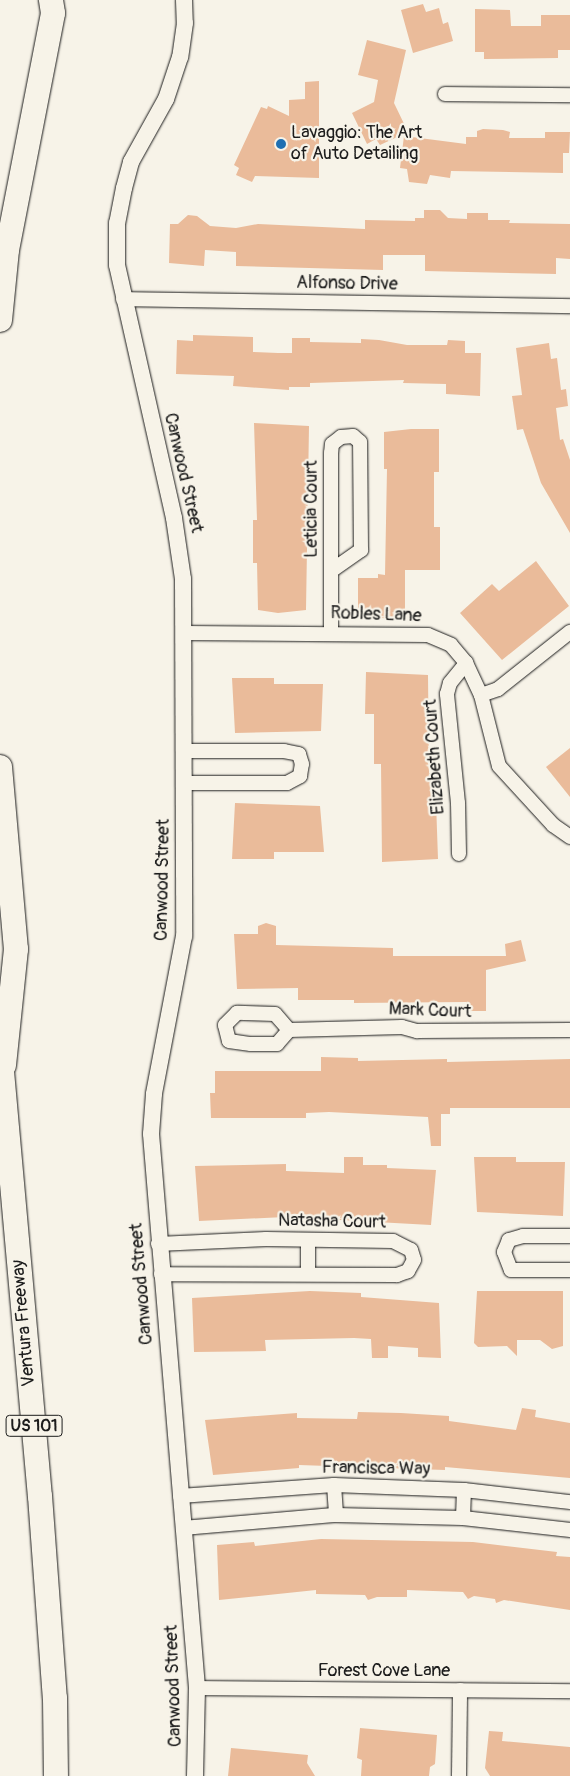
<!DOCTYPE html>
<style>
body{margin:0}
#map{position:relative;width:570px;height:1776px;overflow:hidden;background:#f7f3e8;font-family:Pangolin,sans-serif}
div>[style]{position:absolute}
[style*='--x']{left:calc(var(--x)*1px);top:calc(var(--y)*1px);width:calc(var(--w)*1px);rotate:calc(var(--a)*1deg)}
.building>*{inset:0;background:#eabb9a}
.roads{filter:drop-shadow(0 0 1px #1c1c1c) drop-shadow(0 0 1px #1c1c1c)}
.minor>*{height:14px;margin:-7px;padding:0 7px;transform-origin:7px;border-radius:7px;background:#f7f3e8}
.tertiary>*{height:16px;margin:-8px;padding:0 8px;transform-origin:8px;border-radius:8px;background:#f7f3e8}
.motorway>*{height:24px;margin:-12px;padding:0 12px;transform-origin:12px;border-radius:12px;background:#f7f3e8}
.dots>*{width:14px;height:14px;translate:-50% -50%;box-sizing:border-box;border:2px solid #f7f3e8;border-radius:50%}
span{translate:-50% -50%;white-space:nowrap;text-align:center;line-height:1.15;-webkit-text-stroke:4.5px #f7f3e8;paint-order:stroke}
.shield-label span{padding:1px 4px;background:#f7f3e8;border:1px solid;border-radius:4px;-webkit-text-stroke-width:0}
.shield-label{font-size:16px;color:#1c1c1c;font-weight:700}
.poi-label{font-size:18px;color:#1c1c1c}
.left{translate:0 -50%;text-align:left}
.street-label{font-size:18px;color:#1c1c1c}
</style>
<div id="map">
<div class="building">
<div style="clip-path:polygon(423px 4px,426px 12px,439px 8px,443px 24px,448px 22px,453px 41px,413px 53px,401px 10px)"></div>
<div style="clip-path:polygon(475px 9px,510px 10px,511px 26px,541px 26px,541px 15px,570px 15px,570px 50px,558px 50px,558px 58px,484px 59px,484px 52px,475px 52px)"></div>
<div style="clip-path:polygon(367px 40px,406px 50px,394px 103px,408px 132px,380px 145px,376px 139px,367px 144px,352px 113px,374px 102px,378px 80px,358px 75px)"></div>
<div style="clip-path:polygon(319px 81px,319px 178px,255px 176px,252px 182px,236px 175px,239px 168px,234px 165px,261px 107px,267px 109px,268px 106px,289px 116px,289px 100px,305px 99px,305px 82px)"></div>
<div style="clip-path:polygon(483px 129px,503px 130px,510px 132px,509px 138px,545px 138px,545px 132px,570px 132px,569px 153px,563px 153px,563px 173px,451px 171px,450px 178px,430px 175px,427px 184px,409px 182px,407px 169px,400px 168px,404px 136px,466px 144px,466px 137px,477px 137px,477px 131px)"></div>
<div style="clip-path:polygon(424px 210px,440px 210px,448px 218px,467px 219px,467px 213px,488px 213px,488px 220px,510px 220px,509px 223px,570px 224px,570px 259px,556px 258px,556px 274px,425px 271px,425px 255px,383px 255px,383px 270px,236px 266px,236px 252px,205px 250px,204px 266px,169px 263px,170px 224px,178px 224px,188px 215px,197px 216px,210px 226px,236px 228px,258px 224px,365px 229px,365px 220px,415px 221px,415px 218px,424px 218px)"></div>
<div style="clip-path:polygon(193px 335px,253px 337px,253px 352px,278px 353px,292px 353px,292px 338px,310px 338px,310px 342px,361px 343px,361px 339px,379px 340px,407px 345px,447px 345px,448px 340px,465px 341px,465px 353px,481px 353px,480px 396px,446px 394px,446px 384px,403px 383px,404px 380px,310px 383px,310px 387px,289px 387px,289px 390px,233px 386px,234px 376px,176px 374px,177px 340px,193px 341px)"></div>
<div style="clip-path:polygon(549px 343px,551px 359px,557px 358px,561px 390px,566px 389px,568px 406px,556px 408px,560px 440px,563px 439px,570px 460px,570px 533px,541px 483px,523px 429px,517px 430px,512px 396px,522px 395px,516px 348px)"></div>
<div style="clip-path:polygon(254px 423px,309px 426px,306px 610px,278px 613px,258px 610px,257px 563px,253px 563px,253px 520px,257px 520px)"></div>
<div style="clip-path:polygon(411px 429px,439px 429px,439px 472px,434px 472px,434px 527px,440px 527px,440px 570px,405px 570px,405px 620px,358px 616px,358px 578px,378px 578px,378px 574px,385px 575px,387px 469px,384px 469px,384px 432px)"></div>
<div style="clip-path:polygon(536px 561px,569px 606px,502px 660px,460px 613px,492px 584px,499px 591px)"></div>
<div style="clip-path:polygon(366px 672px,428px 675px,429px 773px,435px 773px,438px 859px,382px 862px,381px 764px,374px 764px,374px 714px,365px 714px)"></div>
<div style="clip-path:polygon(232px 678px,274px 678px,274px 684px,323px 684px,321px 731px,235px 733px)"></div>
<div style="clip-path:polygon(570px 748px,570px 797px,546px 767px)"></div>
<div style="clip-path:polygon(235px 803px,320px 806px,324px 852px,274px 852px,274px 859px,232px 859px)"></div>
<div style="clip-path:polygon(266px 923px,276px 926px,276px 945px,393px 948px,393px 956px,506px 956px,505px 944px,521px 940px,526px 961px,486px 970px,486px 1011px,466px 1011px,466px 1002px,354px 1003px,354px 1000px,298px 1000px,298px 988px,237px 989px,234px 934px,258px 934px,258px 926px)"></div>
<div style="clip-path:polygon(321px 1057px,358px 1058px,358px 1061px,447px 1059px,447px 1062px,570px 1059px,570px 1108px,450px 1108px,450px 1114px,441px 1114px,441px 1146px,431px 1146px,428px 1117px,329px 1112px,306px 1113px,306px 1118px,211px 1118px,210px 1093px,215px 1093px,215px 1071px,321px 1071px)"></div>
<div style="clip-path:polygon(344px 1157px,363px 1157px,363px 1165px,387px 1165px,387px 1168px,436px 1170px,431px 1225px,285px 1217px,199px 1221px,195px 1166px,286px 1164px,286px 1171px,344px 1173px)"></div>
<div style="clip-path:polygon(474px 1157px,516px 1157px,516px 1162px,565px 1162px,563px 1216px,477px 1212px)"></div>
<div style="clip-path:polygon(310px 1291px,361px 1293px,361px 1297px,439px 1303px,441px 1358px,418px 1357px,418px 1348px,388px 1346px,388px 1358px,372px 1358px,371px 1339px,354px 1338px,265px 1340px,266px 1351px,194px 1352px,192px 1298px)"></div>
<div style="clip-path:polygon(477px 1291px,563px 1291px,563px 1346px,552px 1349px,540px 1340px,517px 1340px,517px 1356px,507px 1346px,478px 1347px,474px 1343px)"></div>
<div style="clip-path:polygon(522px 1408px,536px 1410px,535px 1417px,570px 1423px,570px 1478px,445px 1467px,445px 1470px,299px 1465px,299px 1468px,213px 1475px,205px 1420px,297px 1413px,297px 1418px,357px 1419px,358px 1412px,401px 1413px,449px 1416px,449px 1421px,516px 1430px)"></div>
<div style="clip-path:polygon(321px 1539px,473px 1542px,557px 1552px,556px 1556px,570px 1557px,570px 1610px,504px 1600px,496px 1603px,495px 1599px,474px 1596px,468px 1599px,463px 1592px,433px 1591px,407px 1590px,407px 1597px,377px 1597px,368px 1600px,365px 1595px,316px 1594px,316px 1590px,219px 1600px,217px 1545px,254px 1542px,255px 1546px)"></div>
<div style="clip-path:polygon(360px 1728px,437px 1735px,435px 1764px,430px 1767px,429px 1776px,361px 1776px,362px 1760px,357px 1758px)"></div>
<div style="clip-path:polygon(489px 1731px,503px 1732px,502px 1741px,570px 1747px,570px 1776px,490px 1776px,485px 1768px)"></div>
<div style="clip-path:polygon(231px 1748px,308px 1755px,307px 1763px,315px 1776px,228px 1776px)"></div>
</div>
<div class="roads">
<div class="minor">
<div style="--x:445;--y:94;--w:125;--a:0.5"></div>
<div style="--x:123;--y:299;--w:447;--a:0.9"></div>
<div style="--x:331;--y:571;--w:37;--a:-35"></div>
<div style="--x:361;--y:550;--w:108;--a:-90.5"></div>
<div style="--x:360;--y:442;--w:9;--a:-139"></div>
<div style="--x:353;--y:436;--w:12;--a:175"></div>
<div style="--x:341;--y:437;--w:11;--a:142"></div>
<div style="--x:332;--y:444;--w:9;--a:96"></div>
<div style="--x:331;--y:453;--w:179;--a:90"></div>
<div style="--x:185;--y:633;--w:243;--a:0.5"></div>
<div style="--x:428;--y:635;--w:25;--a:23"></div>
<div style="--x:451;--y:645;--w:23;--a:50"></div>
<div style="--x:466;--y:663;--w:35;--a:65"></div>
<div style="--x:481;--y:695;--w:73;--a:75.8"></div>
<div style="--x:499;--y:766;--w:80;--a:47.5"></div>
<div style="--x:553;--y:825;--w:21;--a:35"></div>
<div style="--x:481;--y:695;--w:18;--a:-19"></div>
<div style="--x:498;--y:689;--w:92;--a:-38.4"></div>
<div style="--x:184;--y:783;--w:103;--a:0"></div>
<div style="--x:287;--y:783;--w:15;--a:-28"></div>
<div style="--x:300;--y:776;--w:12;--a:-81"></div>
<div style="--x:302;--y:764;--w:10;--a:-107"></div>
<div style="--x:299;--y:754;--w:15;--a:-169"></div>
<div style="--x:284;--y:751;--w:99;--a:180"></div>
<div style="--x:459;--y:854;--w:51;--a:-91.1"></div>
<div style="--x:458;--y:803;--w:110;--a:-95.8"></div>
<div style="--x:447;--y:694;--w:11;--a:-75"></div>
<div style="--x:450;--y:683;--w:26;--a:-51"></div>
<div style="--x:289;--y:1030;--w:21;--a:-131"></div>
<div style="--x:275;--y:1014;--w:38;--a:-178"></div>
<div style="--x:237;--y:1013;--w:17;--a:135"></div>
<div style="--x:225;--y:1025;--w:16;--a:76"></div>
<div style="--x:229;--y:1041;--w:22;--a:8"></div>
<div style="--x:251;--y:1044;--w:26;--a:0"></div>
<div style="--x:277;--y:1044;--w:18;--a:-49"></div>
<div style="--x:289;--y:1030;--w:113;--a:-1.5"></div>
<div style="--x:402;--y:1027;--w:16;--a:15"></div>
<div style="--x:417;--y:1031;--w:153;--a:-0.4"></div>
<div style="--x:570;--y:1236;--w:47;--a:180"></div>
<div style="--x:523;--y:1236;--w:15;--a:164"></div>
<div style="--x:509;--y:1240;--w:13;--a:113"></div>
<div style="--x:504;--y:1252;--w:19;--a:69"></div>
<div style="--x:511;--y:1270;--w:59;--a:0"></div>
<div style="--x:158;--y:1244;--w:108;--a:-2.7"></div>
<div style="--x:266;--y:1239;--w:127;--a:0.9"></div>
<div style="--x:393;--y:1241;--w:20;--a:27"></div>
<div style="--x:411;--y:1250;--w:10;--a:73"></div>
<div style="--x:414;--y:1260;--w:13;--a:119"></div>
<div style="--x:408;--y:1271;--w:12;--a:160"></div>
<div style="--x:397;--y:1275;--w:236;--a:-179.8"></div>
<div style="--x:308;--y:1273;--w:33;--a:-90"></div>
<div style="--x:334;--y:1485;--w:30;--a:86"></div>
<div style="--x:180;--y:1496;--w:154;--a:-4.1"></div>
<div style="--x:334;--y:1485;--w:130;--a:2.2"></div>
<div style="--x:464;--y:1490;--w:107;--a:6.5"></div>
<div style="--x:463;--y:1518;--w:28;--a:-88"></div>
<div style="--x:183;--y:1528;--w:154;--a:-4.9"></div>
<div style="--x:336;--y:1515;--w:127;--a:1.4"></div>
<div style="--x:463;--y:1518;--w:108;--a:6.4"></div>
<div style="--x:197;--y:1688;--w:373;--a:0.5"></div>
<div style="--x:459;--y:1776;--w:86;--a:-89.3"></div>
</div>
<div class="tertiary">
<div style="--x:184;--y:0;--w:23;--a:88"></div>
<div style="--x:185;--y:23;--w:34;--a:98"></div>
<div style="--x:180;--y:57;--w:44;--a:108.4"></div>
<div style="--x:166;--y:99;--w:72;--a:119.1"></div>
<div style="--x:131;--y:162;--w:27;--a:105"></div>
<div style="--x:124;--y:188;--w:36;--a:101"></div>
<div style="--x:117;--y:223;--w:42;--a:90"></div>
<div style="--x:117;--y:265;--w:259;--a:77.3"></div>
<div style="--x:174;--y:518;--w:62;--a:81.6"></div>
<div style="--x:183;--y:579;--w:357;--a:89.8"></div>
<div style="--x:184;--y:936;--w:161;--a:100.8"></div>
<div style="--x:154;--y:1094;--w:40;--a:94.3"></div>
<div style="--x:151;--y:1134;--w:556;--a:85.25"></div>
<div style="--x:197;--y:1688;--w:88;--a:91.3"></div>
</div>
<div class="motorway">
<div style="--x:0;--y:320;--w:70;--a:-84.3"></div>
<div style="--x:7;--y:250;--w:241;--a:-79"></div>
<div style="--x:53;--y:13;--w:13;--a:-99"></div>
<div style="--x:0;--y:767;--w:183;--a:85"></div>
<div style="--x:16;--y:949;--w:117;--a:95.9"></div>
<div style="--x:0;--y:1049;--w:449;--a:84.9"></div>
<div style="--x:40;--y:1496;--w:203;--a:85.8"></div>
<div style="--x:55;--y:1698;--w:78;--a:89.3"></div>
</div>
</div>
<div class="dots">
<div style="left:281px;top:144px;background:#1f6fb2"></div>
</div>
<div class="shield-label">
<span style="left:34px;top:1426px">US 101</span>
</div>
<div class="poi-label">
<span class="left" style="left:291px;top:144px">Lavaggio: The Art<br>of Auto Detailing</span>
</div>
<div class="street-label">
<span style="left:347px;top:284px;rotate:1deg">Alfonso Drive</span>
<span style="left:183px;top:473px;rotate:77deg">Canwood Street</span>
<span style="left:312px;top:509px;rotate:-90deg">Leticia Court</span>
<span style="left:376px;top:615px;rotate:2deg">Robles Lane</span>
<span style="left:435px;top:757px;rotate:-94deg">Elizabeth Court</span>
<span style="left:163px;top:880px;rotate:-89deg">Canwood Street</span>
<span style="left:430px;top:1011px;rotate:2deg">Mark Court</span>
<span style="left:332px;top:1222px;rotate:1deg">Natasha Court</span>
<span style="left:142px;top:1284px;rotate:-95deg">Canwood Street</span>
<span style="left:24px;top:1323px;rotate:-95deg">Ventura Freeway</span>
<span style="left:376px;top:1469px;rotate:1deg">Francisca Way</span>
<span style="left:384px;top:1671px">Forest Cove Lane</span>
<span style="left:174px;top:1686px;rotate:-92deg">Canwood Street</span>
</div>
</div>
